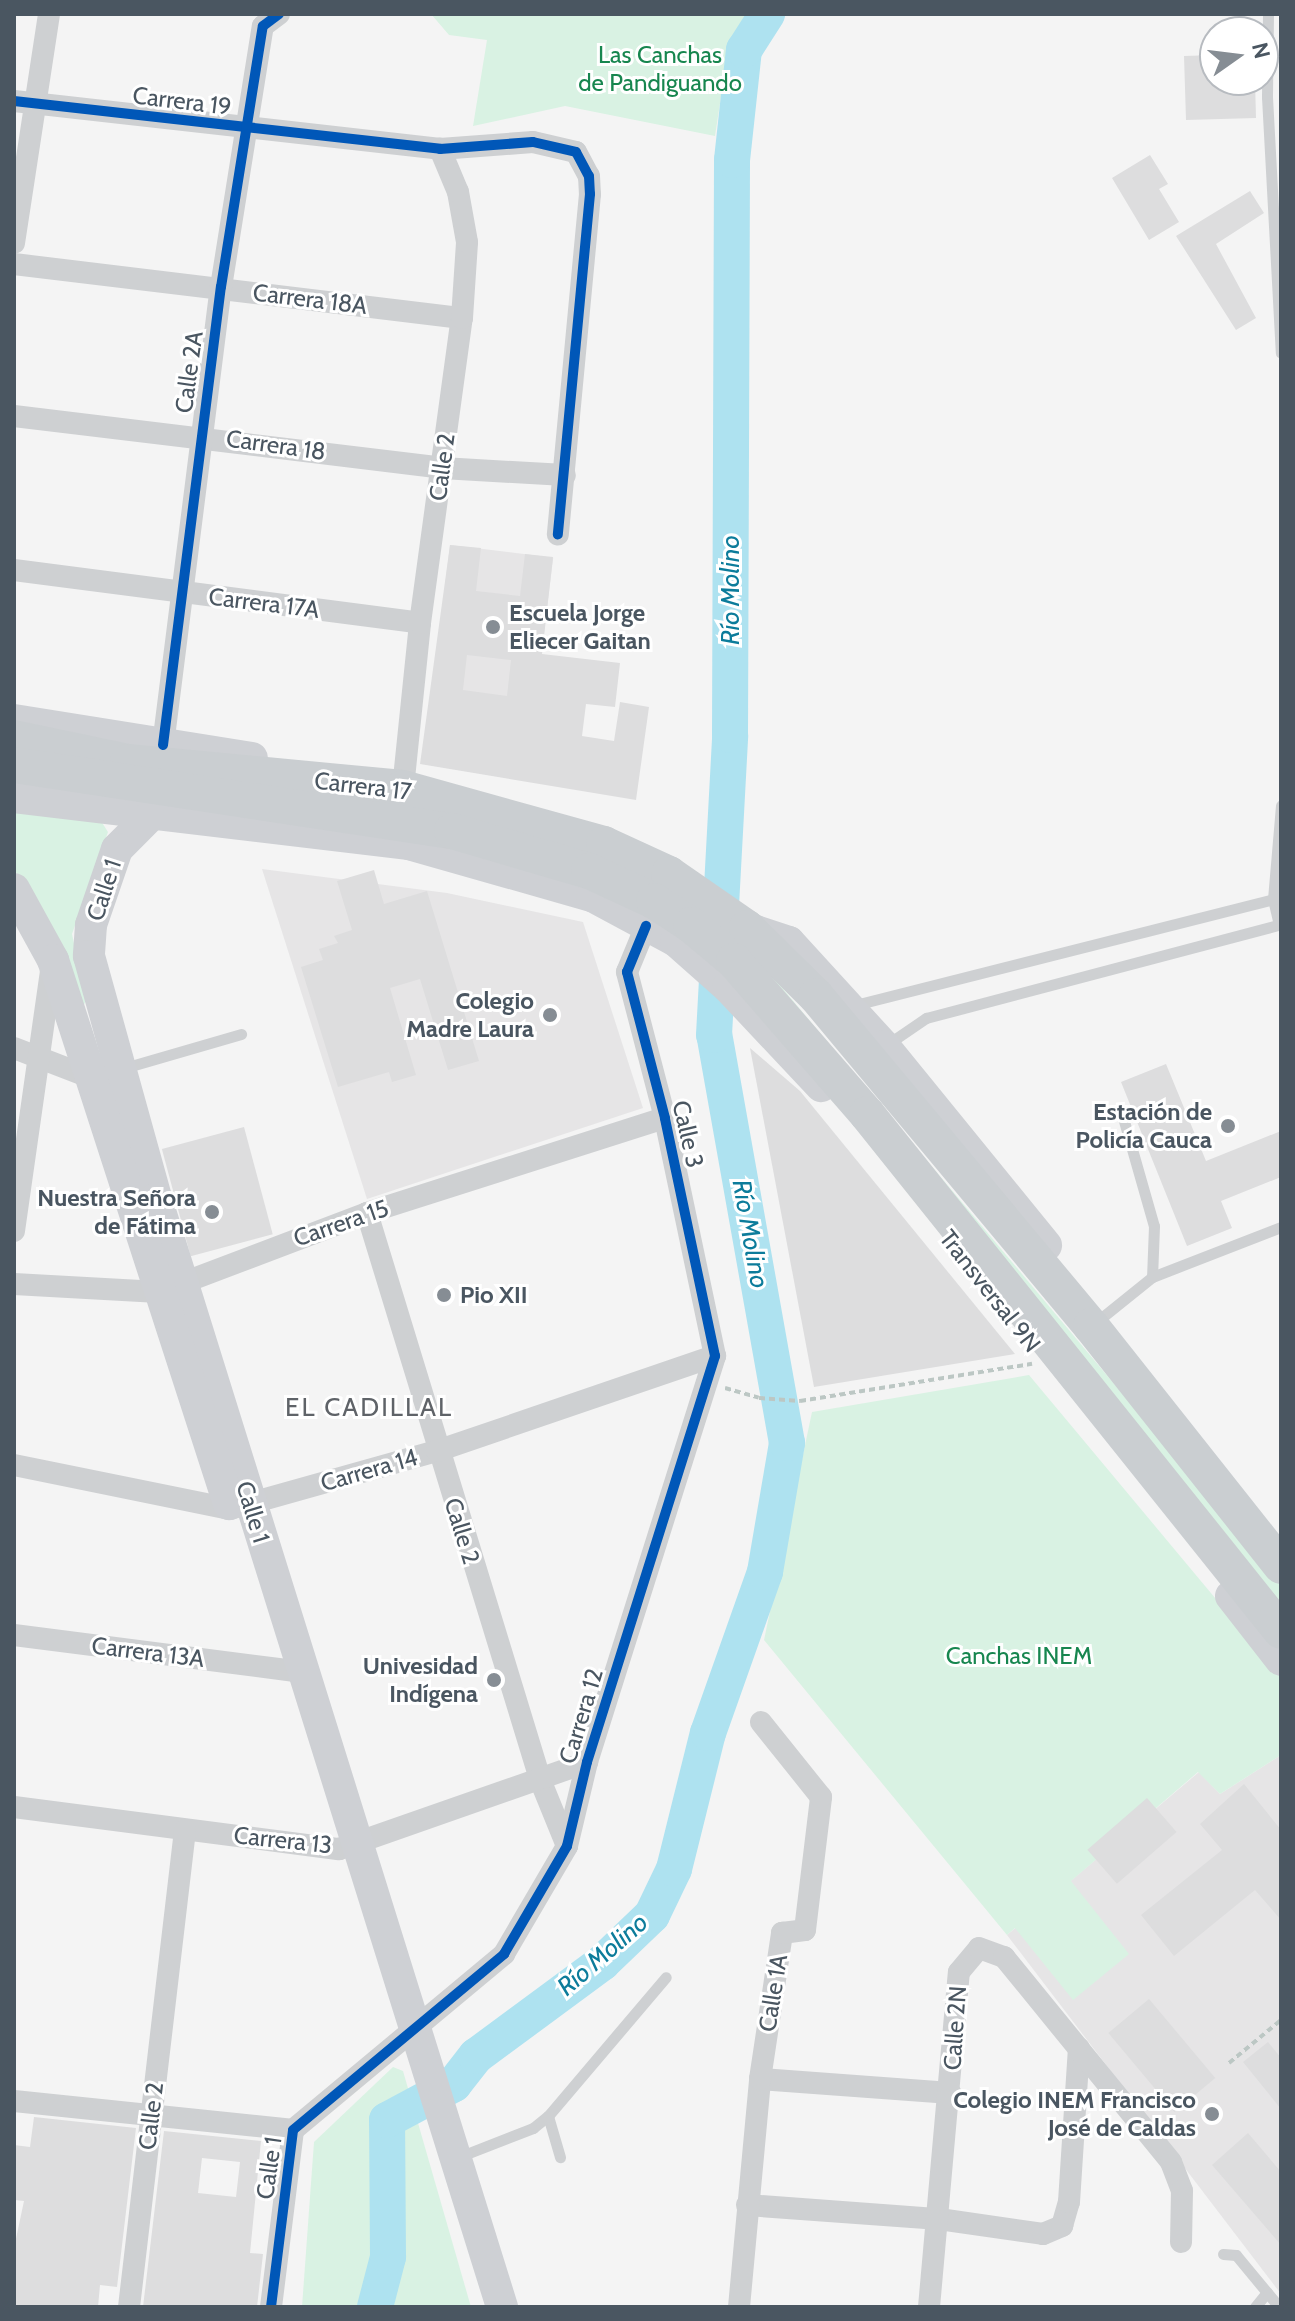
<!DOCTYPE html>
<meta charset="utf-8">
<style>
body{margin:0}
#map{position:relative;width:1295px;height:2321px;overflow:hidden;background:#f4f4f4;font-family:Cabin,sans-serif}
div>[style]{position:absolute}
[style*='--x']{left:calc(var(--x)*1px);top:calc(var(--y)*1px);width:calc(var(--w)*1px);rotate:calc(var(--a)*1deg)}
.education>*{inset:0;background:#e6e5e6;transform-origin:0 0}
.green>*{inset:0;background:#d9f2e3}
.river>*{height:36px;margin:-18px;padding:0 18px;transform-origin:18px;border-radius:18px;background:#aee2f0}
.building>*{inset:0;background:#ddddde;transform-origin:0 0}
.path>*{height:4px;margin-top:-2px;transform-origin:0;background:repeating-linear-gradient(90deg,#bcc7c4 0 6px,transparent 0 10px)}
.lane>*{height:11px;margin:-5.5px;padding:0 5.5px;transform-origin:5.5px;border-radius:5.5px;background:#ced0d2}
.street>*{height:22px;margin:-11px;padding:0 11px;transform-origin:11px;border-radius:11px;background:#ced0d2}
.secondary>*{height:32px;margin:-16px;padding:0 16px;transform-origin:16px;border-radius:16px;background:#ced0d4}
.primary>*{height:36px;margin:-18px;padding:0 18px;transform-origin:18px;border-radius:18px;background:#caced1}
.cycleway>*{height:10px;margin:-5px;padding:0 5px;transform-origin:5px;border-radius:5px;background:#0057b8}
.dots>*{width:22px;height:22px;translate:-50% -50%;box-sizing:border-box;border:4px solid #fff;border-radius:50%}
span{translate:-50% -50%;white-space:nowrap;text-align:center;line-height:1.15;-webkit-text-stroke:6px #fff;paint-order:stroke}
.park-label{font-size:24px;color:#17864f}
.street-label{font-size:24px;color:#4a5661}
.poi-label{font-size:24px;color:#4a5661;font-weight:700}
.left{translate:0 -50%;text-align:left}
.right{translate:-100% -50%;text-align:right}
.water-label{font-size:26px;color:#0c7c9b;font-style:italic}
.neighbourhood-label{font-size:26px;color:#5f6368;letter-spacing:2px}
.frame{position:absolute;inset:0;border:16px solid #4a5661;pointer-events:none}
.north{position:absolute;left:1199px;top:16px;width:80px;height:80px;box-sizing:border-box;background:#fff;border:2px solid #b7bbc0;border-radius:50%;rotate:76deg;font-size:22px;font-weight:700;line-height:32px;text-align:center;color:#4a5661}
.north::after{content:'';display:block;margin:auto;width:28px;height:36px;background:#868d94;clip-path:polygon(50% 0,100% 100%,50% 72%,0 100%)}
</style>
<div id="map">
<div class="education">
<div style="left:450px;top:545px;width:104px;height:152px;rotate:7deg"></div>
<div style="clip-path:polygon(262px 869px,447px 893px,583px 922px,643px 1108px,367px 1199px)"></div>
<div style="clip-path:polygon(1281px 1755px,1281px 2294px,1007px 1935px,1199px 1772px,1220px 1794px)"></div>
</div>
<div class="green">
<div style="clip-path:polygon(431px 14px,748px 14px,729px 45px,715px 136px,565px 106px,473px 126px,487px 40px,449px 35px)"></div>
<div style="clip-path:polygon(14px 808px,101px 821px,108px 832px,72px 934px,86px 1000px,82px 1010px,14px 868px)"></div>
<div style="clip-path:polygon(753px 953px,1281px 1583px,1281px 1606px,745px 962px)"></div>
<div style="clip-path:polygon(1029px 1375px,1281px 1677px,1281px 1755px,1220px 1794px,1198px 1772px,1071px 1881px,1129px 1954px,1073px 2000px,1015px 1928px,1007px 1935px,764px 1640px,812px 1412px)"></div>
<div style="clip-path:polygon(393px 2067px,403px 2071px,471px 2307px,302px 2307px,314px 2142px)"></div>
</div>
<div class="river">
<div style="--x:375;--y:2307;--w:52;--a:-75.4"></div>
<div style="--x:388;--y:2257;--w:137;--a:-90.4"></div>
<div style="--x:387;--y:2120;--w:76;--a:-28.2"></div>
<div style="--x:454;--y:2084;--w:36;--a:-52"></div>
<div style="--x:476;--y:2056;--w:157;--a:-36.4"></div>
<div style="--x:602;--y:1963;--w:69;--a:-43.8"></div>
<div style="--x:652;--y:1915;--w:51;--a:-64.4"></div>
<div style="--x:674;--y:1869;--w:140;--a:-76"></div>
<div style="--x:708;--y:1733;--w:171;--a:-70.5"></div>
<div style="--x:765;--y:1572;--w:131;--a:-80.3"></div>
<div style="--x:787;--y:1443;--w:414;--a:-100.1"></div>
<div style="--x:714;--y:1035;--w:300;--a:-86.9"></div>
<div style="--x:730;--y:735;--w:575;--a:-89.8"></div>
<div style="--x:732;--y:160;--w:111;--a:-83.8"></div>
<div style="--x:744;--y:50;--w:43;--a:-57.4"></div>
</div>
<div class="building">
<div style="clip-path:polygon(1215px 55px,1215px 80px,1255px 80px,1256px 118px,1186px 120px,1184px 56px)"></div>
<div style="clip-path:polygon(1150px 155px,1168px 184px,1159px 189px,1179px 222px,1149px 240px,1112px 178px)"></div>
<div style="clip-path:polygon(1250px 191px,1264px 213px,1216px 244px,1256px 318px,1236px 330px,1176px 236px)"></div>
<div style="clip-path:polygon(evenodd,450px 545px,481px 548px,476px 591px,520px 596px,525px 554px,553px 557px,542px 654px,620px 663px,615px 707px,586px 704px,582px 736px,614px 741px,620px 702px,649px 707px,636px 800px,420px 764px,450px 545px,467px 655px,511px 660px,507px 696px,463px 690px,467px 655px)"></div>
<div style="clip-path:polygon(374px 870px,384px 904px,427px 891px,479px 1061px,448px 1070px,420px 979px,390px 988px,416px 1075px,392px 1082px,389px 1072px,338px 1087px,301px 967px,323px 960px,319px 949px,338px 943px,334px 936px,352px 930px,337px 881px)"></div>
<div style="clip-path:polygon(750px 1048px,800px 1091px,1015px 1354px,814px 1387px)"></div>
<div style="clip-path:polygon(1166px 1064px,1206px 1161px,1281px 1131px,1281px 1177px,1221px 1201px,1232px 1228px,1187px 1246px,1121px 1082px)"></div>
<div style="left:244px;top:1127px;width:111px;height:85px;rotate:75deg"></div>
<div style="clip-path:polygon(1244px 1784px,1281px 1830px,1281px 1920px,1255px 1890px,1174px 1956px,1141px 1915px,1222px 1850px,1200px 1824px)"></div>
<div style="left:1147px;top:1798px;width:45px;height:79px;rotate:49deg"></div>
<div style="left:1149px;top:1999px;width:103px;height:53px;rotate:50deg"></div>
<div style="clip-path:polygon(1268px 2042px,1281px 2058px,1281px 2109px,1243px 2062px)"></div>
<div style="clip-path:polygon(34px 2117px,136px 2128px,117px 2287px,100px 2285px,98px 2307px,14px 2307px,14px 2248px,24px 2201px,14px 2200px,14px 2145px,30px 2147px)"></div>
<div style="clip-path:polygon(evenodd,164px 2131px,261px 2141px,250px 2253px,263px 2254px,257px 2307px,143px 2307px,164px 2131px,202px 2158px,240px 2162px,236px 2197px,198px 2193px,202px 2158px)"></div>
<div style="clip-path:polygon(1248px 2133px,1281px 2172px,1281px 2245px,1212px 2165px)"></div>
</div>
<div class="path">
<div style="--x:725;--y:1388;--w:35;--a:16"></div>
<div style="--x:759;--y:1398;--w:41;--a:4.2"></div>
<div style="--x:800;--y:1401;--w:235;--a:-9.1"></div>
<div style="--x:1229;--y:2063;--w:67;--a:-39.6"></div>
</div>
<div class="lane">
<div style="--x:1268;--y:14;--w:83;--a:90.7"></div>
<div style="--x:1267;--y:97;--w:256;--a:86.9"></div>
<div style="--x:1279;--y:925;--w:27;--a:-103"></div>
<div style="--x:1273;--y:899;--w:94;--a:-85.1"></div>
<div style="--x:851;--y:1006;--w:444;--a:-14.2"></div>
<div style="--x:885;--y:1046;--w:50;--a:-34.3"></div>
<div style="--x:926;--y:1018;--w:367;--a:-14.8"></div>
<div style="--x:124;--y:1068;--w:122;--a:-16.2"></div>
<div style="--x:1124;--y:1121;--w:109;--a:74.1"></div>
<div style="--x:1154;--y:1226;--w:51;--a:92.2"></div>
<div style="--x:1095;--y:1323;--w:73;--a:-38.9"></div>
<div style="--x:1152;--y:1277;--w:138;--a:-21.2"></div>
<div style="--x:548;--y:2116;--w:43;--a:73.7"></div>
<div style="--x:456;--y:2158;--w:83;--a:-21.3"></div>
<div style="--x:533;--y:2128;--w:19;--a:-39"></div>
<div style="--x:548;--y:2116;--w:182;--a:-49.7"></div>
<div style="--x:1223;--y:2254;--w:13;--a:4"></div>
<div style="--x:1236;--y:2255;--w:67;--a:50.4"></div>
<div style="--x:1255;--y:2307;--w:19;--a:-51"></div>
</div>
<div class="street">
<div style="--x:14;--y:101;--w:429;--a:6.4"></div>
<div style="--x:440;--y:149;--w:93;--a:-4.3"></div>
<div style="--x:533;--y:142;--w:44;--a:13.1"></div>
<div style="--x:576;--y:152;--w:27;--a:62"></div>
<div style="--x:589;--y:176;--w:18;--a:87"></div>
<div style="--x:590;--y:194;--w:342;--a:95.4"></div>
<div style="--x:14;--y:243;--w:232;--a:-81.3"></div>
<div style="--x:14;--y:264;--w:451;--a:6.9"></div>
<div style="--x:14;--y:416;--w:431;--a:6.9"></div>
<div style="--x:442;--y:468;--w:123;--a:3.3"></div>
<div style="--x:14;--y:570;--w:409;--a:7.4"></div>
<div style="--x:163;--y:745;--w:462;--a:-82.8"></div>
<div style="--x:221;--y:287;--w:264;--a:-80.9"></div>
<div style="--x:263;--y:26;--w:20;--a:-37"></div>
<div style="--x:403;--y:788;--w:166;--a:-84.1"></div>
<div style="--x:420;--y:623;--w:308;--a:-82.2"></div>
<div style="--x:462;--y:318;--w:76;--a:-86.2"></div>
<div style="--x:467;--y:242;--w:51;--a:-100.2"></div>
<div style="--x:458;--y:192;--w:47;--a:-112.7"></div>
<div style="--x:14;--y:1048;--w:80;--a:21.1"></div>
<div style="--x:89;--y:1077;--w:10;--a:-17"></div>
<div style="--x:367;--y:1213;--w:595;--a:73"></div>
<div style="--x:541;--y:1782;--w:69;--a:67.9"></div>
<div style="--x:14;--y:1231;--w:269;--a:-81.9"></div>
<div style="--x:14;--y:1284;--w:145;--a:3.2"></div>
<div style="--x:159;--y:1292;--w:222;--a:-20.8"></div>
<div style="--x:367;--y:1213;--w:313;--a:-17.7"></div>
<div style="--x:14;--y:1465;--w:220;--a:11.5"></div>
<div style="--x:230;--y:1509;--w:215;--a:-15.7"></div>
<div style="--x:437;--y:1451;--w:294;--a:-18.9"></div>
<div style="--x:14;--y:1635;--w:289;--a:7.3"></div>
<div style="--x:14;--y:1807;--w:328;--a:7.4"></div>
<div style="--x:339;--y:1849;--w:263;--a:-19.3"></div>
<div style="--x:760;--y:2079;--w:191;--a:4.2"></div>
<div style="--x:14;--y:2101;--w:281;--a:5.9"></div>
<div style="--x:747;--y:2205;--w:193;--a:4.2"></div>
<div style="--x:939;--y:2219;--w:105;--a:8.2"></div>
<div style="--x:1043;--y:2234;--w:21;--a:-23"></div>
<div style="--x:1062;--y:2226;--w:25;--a:-74"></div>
<div style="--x:1069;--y:2202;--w:154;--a:-86.3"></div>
<div style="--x:129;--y:2307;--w:480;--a:-83.3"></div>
<div style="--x:271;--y:2307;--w:178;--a:-82.9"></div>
<div style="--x:293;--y:2130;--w:275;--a:-39.8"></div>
<div style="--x:504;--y:1954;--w:125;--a:-59.7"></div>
<div style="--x:567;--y:1846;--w:86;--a:-76.6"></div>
<div style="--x:587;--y:1762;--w:426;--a:-72.5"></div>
<div style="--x:715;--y:1356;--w:243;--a:-101.9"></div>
<div style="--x:665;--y:1118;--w:151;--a:-104.6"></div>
<div style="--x:627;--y:972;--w:50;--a:-67.6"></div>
<div style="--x:739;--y:2307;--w:229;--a:-84.7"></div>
<div style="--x:760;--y:2079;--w:148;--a:-81.4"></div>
<div style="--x:782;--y:1933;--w:23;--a:-7"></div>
<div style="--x:805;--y:1930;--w:134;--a:-83.1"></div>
<div style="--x:821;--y:1797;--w:96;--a:-128.7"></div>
<div style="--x:929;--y:2307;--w:336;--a:-84.9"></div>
<div style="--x:959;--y:1972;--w:31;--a:-50"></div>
<div style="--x:979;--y:1948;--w:27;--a:20"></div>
<div style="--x:1004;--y:1957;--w:264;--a:50.8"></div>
<div style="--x:1171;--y:2162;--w:31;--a:69"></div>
<div style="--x:1182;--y:2191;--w:51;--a:91.1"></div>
</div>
<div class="secondary">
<div style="--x:14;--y:720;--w:241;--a:9.1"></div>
<div style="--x:14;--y:797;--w:398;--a:6.8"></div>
<div style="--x:409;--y:844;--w:190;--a:15.9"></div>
<div style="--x:592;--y:896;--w:95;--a:28.2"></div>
<div style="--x:676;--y:941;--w:69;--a:41.5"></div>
<div style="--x:728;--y:987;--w:136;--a:46.8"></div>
<div style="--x:149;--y:817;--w:45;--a:135"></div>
<div style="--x:117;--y:849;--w:80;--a:108.9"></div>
<div style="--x:91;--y:925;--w:31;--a:94"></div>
<div style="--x:89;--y:956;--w:251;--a:74.5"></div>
<div style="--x:156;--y:1198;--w:1162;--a:72.67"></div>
<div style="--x:14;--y:889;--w:81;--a:61.2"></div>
<div style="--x:53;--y:960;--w:572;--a:72.07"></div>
<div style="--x:747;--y:928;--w:44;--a:18.4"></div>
<div style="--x:789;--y:942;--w:141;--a:47.6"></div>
<div style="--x:884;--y:1046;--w:257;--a:50.9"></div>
<div style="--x:1231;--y:1596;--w:81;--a:52"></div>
</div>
<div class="primary">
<div style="--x:14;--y:738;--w:116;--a:11.9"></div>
<div style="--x:128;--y:762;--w:276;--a:5.4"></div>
<div style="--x:403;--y:788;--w:209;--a:15.6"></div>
<div style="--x:604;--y:844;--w:72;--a:24.8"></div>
<div style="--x:669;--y:874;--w:95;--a:34.7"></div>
<div style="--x:747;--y:928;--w:97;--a:44.6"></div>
<div style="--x:816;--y:996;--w:430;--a:50.2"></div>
<div style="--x:1091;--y:1326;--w:306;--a:51.6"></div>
<div style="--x:14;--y:765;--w:443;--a:8.6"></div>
<div style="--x:452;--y:831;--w:143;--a:16.3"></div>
<div style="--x:589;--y:871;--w:72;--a:24.8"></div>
<div style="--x:654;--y:901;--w:44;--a:33"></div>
<div style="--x:691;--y:925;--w:56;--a:39.9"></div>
<div style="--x:734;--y:961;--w:203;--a:49"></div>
<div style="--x:867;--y:1114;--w:662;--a:51.31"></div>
</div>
<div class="cycleway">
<div style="--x:14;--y:101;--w:429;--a:6.4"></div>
<div style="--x:440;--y:149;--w:93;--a:-4.3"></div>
<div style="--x:533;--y:142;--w:44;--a:13.1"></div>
<div style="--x:576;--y:152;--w:27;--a:62"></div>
<div style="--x:589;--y:176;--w:18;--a:87"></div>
<div style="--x:590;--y:194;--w:342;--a:95.4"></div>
<div style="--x:163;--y:745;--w:462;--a:-82.8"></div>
<div style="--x:221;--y:287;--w:264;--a:-80.9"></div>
<div style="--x:263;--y:26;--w:20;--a:-37"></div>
<div style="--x:271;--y:2307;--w:178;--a:-82.9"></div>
<div style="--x:293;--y:2130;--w:275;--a:-39.8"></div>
<div style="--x:504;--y:1954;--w:125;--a:-59.7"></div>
<div style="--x:567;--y:1846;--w:86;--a:-76.6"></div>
<div style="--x:587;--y:1762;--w:426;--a:-72.5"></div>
<div style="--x:715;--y:1356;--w:243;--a:-101.9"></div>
<div style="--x:665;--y:1118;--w:151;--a:-104.6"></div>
<div style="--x:627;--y:972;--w:50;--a:-67.6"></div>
</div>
<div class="dots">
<div style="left:493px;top:627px;background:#868d94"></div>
<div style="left:550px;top:1015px;background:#868d94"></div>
<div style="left:1228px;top:1126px;background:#868d94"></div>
<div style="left:212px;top:1212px;background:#868d94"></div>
<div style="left:444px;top:1295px;background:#868d94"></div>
<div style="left:494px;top:1680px;background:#868d94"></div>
<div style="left:1212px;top:2114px;background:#868d94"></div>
</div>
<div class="park-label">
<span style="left:660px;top:69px">Las Canchas<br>de Pandiguando</span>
<span style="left:1019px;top:1656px">Canchas INEM</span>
</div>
<div class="street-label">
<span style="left:182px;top:101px;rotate:7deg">Carrera 19</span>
<span style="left:310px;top:299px;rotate:7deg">Carrera 18A</span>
<span style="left:189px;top:372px;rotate:-82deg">Calle 2A</span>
<span style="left:276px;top:445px;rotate:8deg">Carrera 18</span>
<span style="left:442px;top:467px;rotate:-82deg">Calle 2</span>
<span style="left:264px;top:603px;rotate:7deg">Carrera 17A</span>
<span style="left:363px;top:786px;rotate:7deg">Carrera 17</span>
<span style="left:104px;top:890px;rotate:-72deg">Calle 1</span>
<span style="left:688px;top:1134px;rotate:77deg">Calle 3</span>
<span style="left:341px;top:1223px;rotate:-19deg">Carrera 15</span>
<span style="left:990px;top:1291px;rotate:52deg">Transversal 9N</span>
<span style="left:369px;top:1470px;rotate:-16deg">Carrera 14</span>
<span style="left:253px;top:1512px;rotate:73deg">Calle 1</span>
<span style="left:462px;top:1531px;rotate:73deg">Calle 2</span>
<span style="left:148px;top:1652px;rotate:7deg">Carrera 13A</span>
<span style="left:581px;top:1716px;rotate:-73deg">Carrera 12</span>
<span style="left:283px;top:1840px;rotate:6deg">Carrera 13</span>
<span style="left:773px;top:1993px;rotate:-81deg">Calle 1A</span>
<span style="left:955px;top:2028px;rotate:-86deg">Calle 2N</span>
<span style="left:151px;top:2116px;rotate:-83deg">Calle 2</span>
<span style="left:269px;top:2168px;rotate:-82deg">Calle 1</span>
</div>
<div class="poi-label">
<span class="left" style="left:509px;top:627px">Escuela Jorge<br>Eliecer Gaitan</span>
<span class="right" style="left:534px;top:1015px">Colegio<br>Madre Laura</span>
<span class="right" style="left:1212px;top:1126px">Estación de<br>Policía Cauca</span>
<span class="right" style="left:196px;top:1212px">Nuestra Señora<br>de Fátima</span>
<span class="left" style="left:460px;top:1295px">Pio XII</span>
<span class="right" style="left:478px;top:1680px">Univesidad<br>Indígena</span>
<span class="right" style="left:1196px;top:2114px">Colegio INEM Francisco<br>José de Caldas</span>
</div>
<div class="water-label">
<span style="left:731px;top:590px;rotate:-90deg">Río Molino</span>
<span style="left:750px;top:1234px;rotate:80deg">Río Molino</span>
<span style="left:603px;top:1955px;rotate:-41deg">Río Molino</span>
</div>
<div class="neighbourhood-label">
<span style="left:369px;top:1408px">EL CADILLAL</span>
</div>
<div class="frame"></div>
<div class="north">N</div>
</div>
